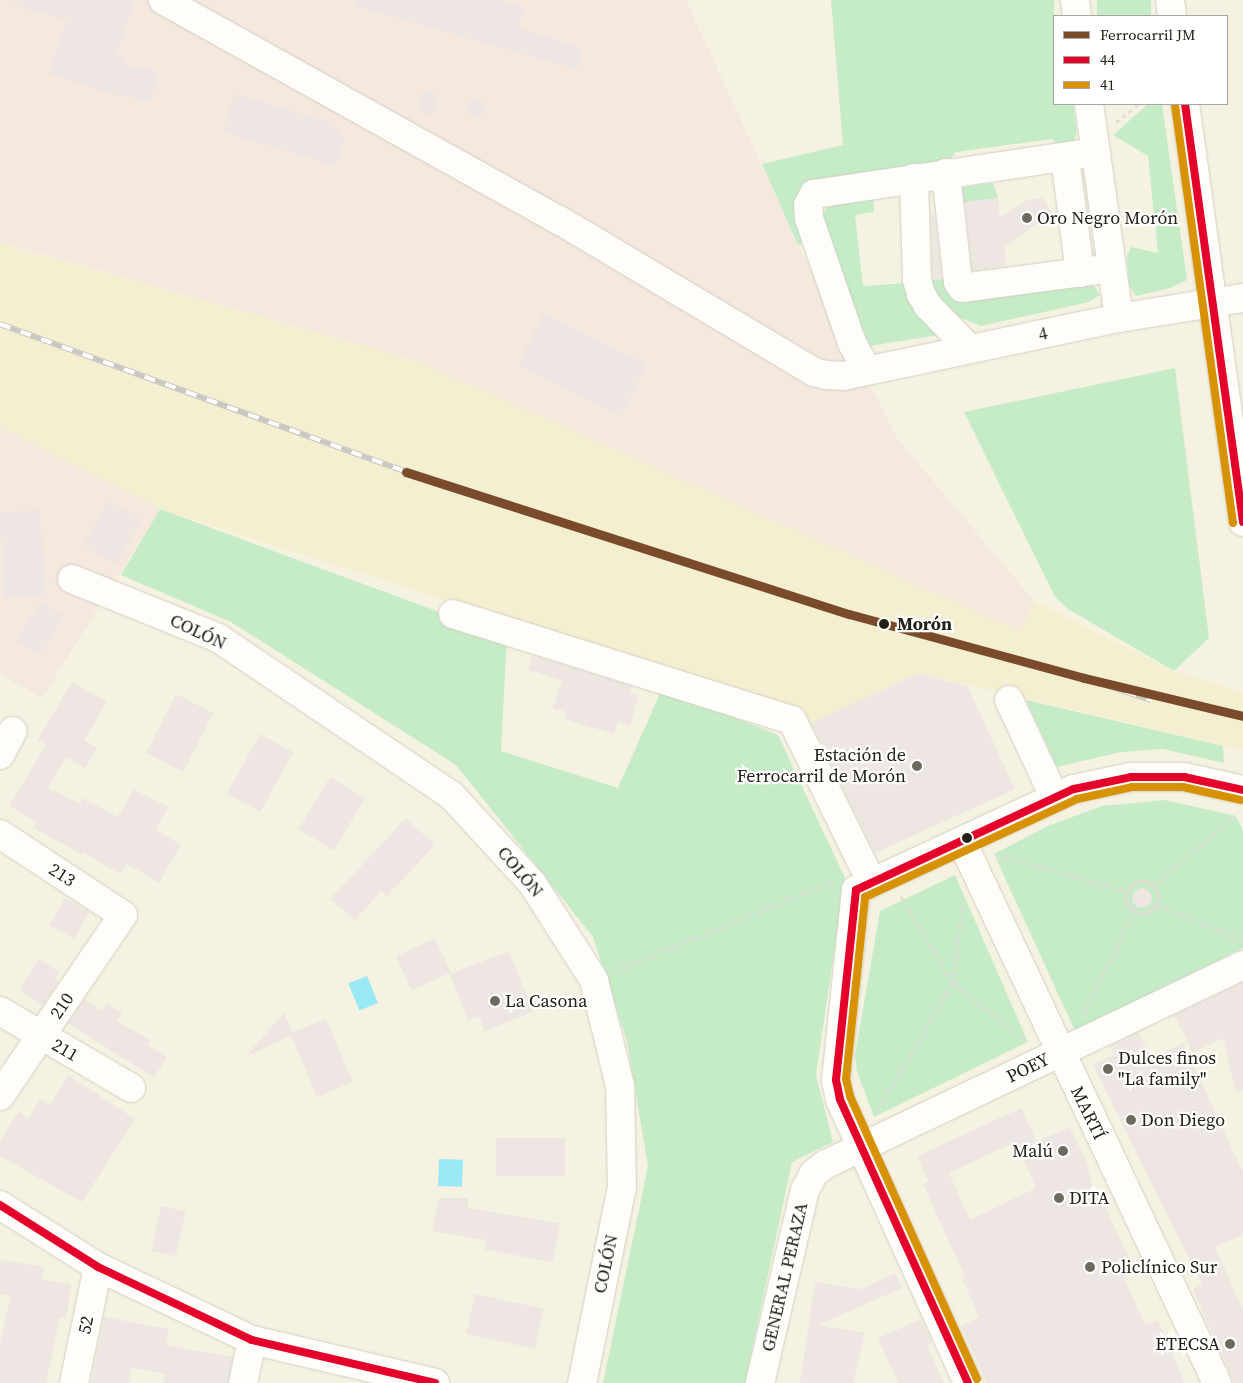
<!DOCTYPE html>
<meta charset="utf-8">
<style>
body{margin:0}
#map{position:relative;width:1243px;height:1383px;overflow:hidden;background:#f6f2e1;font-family:"Source Serif 4",serif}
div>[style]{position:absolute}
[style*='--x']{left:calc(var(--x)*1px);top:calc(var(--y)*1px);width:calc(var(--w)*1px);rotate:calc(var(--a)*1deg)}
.built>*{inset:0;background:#f5efd2}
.industrial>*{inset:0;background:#f5e8de}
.green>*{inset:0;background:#c5ecc7;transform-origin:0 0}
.water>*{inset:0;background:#98e8f5;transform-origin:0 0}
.building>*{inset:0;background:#ede6e3;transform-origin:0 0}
.round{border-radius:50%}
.path>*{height:3px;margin-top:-1.5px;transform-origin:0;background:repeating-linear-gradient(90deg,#dfded8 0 4px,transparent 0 8px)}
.path>.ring{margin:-1.5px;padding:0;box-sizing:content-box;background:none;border:3px solid #dfded8;border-radius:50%}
.roads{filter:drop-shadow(0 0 1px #d2cfc2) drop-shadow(0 0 1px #d2cfc2)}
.minor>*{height:28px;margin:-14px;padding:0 14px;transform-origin:14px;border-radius:14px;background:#fefdfa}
.major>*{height:28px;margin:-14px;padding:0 14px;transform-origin:14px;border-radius:14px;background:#fefdfa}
.rail>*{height:5.5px;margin-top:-2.75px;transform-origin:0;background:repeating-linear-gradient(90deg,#fff 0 11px,#c8c7c2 0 22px);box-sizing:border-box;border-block:1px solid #c8c7c2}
.bus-1>*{height:8px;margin:-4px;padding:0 4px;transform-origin:4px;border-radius:4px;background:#e4002b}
.bus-2>*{height:8px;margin:-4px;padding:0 4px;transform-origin:4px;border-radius:4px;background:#d79203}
.rail-1>*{height:9px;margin:-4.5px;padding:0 4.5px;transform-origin:4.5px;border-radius:4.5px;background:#7a4b2a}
.dots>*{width:14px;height:14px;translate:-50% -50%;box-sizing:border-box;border:2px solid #fff;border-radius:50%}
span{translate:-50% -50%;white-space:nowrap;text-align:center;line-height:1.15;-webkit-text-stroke:4.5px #fff;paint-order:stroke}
.poi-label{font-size:18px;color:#242116}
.left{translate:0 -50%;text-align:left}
.right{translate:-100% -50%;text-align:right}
.street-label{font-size:18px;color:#242116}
.stop-label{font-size:18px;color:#242116;font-weight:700}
.legend{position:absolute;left:1053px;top:15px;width:175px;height:90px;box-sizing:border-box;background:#fff;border:1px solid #a7a6a2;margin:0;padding:6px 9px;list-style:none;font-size:15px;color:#242116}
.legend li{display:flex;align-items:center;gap:10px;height:25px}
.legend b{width:25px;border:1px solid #a7a6a2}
</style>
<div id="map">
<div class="built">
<div style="clip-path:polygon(0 243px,418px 361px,1020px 631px,1034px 601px,1174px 671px,1243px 693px,1243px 750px,918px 673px,810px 724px,646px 665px,160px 509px,0 427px)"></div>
</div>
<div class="industrial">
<div style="clip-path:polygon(0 0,686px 0,798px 245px,897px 438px,1034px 601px,1020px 631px,418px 361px,0 242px)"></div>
<div style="clip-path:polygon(0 427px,160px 509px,42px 698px,0 674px)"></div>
</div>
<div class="green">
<div style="clip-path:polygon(831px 0,1054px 0,1054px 104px,1073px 104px,1077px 133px,1073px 144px,1064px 150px,1052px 139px,956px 152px,945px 167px,811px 182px,802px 187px,794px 204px,796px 224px,803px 244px,798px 245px,762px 164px,843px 145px)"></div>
<div style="left:1097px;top:0;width:54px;height:16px"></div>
<div style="clip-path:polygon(1162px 104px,1187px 280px,1170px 288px,1136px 296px,1129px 285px,1127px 256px,1131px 247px,1158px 253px,1148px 156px,1113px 135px,1147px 105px)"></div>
<div style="clip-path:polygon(993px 183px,998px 198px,960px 203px,960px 188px)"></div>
<div style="clip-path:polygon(873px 196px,874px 212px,855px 215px,863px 286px,905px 283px,940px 335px,869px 346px,822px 219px,828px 204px)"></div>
<div style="clip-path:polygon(951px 278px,961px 302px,1082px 285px,1094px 286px,1100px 295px,1089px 302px,981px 326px,958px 317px,933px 294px,931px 280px)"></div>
<div style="clip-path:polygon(1175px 368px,1209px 638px,1174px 671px,1068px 609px,1055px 597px,964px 412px)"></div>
<div style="clip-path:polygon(160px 509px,507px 637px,501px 751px,618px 788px,662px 689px,778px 735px,845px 878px,816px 1075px,833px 1142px,792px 1162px,745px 1383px,603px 1383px,648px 1166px,627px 1041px,593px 937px,456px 765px,231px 622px,121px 575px)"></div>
<div style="clip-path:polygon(1026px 700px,1223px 746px,1224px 763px,1163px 749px,1121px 752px,1057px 767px)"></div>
<div style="clip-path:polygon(1165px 800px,1236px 816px,1243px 831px,1243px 948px,1075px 1031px,994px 854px,1048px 826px,1102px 806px)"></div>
<div style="clip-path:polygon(955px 875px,1028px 1042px,874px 1117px,857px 1072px,855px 1055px,880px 911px)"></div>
</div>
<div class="water">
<div style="left:367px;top:976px;width:29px;height:20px;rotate:68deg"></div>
<div style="left:439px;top:1159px;width:24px;height:27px;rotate:2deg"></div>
</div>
<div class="building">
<div style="clip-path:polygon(15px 0,134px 0,117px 56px,124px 58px,122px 64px,158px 72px,151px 101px,112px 94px,49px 73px,67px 20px,14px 5px)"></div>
<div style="clip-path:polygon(356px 0,501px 0,524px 8px,518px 28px,583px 49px,577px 69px,355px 6px)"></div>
<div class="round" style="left:417px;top:92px;width:22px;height:22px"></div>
<div style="clip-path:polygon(235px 94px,328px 122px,345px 138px,336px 166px,223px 132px)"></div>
<div class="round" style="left:466px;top:98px;width:20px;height:20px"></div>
<div style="clip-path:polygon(998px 198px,1000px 217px,1027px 200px,1043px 198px,1052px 214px,1004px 247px,1006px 266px,972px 271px,965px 202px)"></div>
<div style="clip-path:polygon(931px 214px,935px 214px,942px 279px,933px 280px)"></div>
<div style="left:543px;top:314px;width:115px;height:57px;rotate:26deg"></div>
<div style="left:108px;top:501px;width:38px;height:51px;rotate:29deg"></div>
<div style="left:40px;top:510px;width:86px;height:40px;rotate:87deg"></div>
<div style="left:40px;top:602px;width:27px;height:45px;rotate:31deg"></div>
<div style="clip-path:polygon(532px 655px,632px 686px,630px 693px,639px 695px,630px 726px,618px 722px,614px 734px,564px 719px,566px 712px,553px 708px,562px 680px,528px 670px)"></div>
<div style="clip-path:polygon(918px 673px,967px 686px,1015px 789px,875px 853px,811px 723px)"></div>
<div style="clip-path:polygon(72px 682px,107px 702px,84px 740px,97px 748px,85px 768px,66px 757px,48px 788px,80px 804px,83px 798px,118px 817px,134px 789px,168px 807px,156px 830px,181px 845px,159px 883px,127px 864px,120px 874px,83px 852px,82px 855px,33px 827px,36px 822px,9px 806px,46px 745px,37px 740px)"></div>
<div style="left:176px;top:694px;width:42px;height:66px;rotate:27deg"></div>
<div style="left:260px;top:734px;width:38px;height:68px;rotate:29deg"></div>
<div style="left:330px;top:777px;width:41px;height:61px;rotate:31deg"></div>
<div style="clip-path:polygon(406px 818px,435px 845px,387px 896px,381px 891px,355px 920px,330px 899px)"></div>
<div class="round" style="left:1132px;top:888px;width:20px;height:20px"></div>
<div style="left:65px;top:898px;width:28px;height:31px;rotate:30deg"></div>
<div style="left:435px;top:938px;width:38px;height:43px;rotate:65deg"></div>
<div style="clip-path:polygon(509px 951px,533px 1012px,485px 1031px,479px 1016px,468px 1020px,450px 974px)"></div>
<div style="clip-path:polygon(39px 959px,59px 972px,55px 979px,59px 981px,43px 1005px,19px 990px)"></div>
<div style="clip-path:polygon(1243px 982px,1243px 1091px,1236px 1092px,1223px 1038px,1193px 1053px,1174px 1015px)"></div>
<div style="clip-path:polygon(85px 999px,102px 1011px,106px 1003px,122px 1013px,117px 1021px,150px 1040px,147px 1045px,167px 1057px,154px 1078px,68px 1023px)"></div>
<div style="clip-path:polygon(284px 1013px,293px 1032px,326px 1019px,353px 1082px,317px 1097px,291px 1036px,245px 1057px)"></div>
<div style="clip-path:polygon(1138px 1032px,1151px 1058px,1183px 1043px,1243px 1172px,1243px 1235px,1215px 1247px,1243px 1310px,1243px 1383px,1234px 1383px,1193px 1289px,1202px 1284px,1093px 1065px,1115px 1055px,1110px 1046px)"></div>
<div style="clip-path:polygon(68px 1075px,135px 1119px,82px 1202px,0 1156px,0 1141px,19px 1111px,28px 1119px,40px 1099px,50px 1105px)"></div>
<div style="clip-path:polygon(evenodd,1021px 1108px,1037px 1142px,1070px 1127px,1086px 1161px,1096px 1197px,1100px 1196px,1131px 1261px,1125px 1265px,1127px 1276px,1124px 1278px,1145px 1325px,1158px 1320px,1185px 1383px,987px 1383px,961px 1326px,979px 1317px,962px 1278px,965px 1277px,923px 1184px,928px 1181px,917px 1156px,1021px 1108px,1015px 1142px,1036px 1188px,970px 1220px,949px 1173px,1015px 1142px)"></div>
<div style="left:496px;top:1138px;width:69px;height:38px"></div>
<div style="clip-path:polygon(439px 1198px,468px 1198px,468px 1208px,560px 1223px,553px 1262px,485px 1250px,487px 1240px,432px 1231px)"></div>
<div style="left:161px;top:1206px;width:25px;height:46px;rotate:12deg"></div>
<div style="clip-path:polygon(0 1260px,44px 1267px,42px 1280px,71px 1284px,66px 1319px,60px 1318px,46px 1383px,0 1383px,0 1343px,11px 1296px,0 1294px)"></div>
<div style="clip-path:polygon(895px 1273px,902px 1288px,818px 1325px,865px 1333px,853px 1383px,800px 1383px,815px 1282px,862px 1289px)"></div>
<div style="left:475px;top:1294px;width:70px;height:41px;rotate:12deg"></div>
<div style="clip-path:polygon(104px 1317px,169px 1329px,166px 1345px,233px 1357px,228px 1383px,163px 1383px,165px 1374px,132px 1368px,129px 1383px,91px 1383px)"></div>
<div style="clip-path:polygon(921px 1319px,932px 1343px,927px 1345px,944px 1383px,898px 1383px,878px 1338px)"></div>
</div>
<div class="path">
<div style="--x:1116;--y:122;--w:29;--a:-38"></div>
<div style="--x:996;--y:855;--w:137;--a:15.3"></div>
<div class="ring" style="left:1126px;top:881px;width:29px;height:29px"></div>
<div style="--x:1153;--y:886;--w:112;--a:-40.7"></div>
<div style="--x:901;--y:896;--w:101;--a:59.1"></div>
<div style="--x:953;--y:983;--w:95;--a:38.6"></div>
<div style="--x:1156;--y:905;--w:94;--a:21.9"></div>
<div style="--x:615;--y:971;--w:236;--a:-22.4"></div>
<div style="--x:1084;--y:1013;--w:114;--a:-63.4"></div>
<div style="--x:877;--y:1112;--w:150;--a:-59.5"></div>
<div style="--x:953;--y:983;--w:81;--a:-82.9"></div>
</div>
<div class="roads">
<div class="minor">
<div style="--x:163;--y:0;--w:453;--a:29.1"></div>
<div style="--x:559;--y:220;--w:297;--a:30.8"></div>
<div style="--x:814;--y:372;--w:12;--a:14"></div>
<div style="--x:826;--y:375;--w:17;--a:3"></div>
<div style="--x:843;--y:376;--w:282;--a:-11.9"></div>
<div style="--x:1119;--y:318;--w:126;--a:-9.2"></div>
<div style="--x:1075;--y:0;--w:16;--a:83"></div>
<div style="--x:1089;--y:104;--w:216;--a:82"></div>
<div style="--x:1065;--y:157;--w:117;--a:82.6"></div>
<div style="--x:946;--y:173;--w:110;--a:83.7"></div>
<div style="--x:958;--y:282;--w:7;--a:56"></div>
<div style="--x:962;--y:288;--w:151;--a:-7.6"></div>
<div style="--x:914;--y:178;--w:102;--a:88.3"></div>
<div style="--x:917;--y:280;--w:15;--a:74"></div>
<div style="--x:921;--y:294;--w:14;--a:60"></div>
<div style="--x:928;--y:306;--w:60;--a:45.7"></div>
<div style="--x:867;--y:370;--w:31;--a:-119"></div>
<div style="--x:852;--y:343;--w:132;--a:-109"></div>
<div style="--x:809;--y:218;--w:13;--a:-94"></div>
<div style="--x:808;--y:205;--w:13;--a:-61"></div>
<div style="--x:814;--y:194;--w:285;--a:-8.5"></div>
<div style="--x:72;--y:579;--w:157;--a:22"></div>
<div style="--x:218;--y:638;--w:281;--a:34"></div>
<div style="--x:451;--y:795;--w:120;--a:47.4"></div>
<div style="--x:532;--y:883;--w:115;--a:57.4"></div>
<div style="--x:594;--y:980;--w:109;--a:76.2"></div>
<div style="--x:620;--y:1086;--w:101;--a:88.9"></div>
<div style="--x:622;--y:1187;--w:200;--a:101.5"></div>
<div style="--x:453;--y:614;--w:355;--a:17.4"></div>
<div style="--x:792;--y:720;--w:182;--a:63.9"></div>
<div style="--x:1009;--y:700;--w:108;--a:64.9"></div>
<div style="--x:0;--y:755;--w:27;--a:-62"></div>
<div style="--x:0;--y:834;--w:147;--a:33.4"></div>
<div style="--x:123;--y:915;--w:219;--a:124.2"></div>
<div style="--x:962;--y:842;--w:598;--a:64.76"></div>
<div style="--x:0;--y:1011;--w:152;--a:30.4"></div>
<div style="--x:0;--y:1205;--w:116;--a:32.3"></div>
<div style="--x:98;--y:1267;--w:170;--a:25.4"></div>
<div style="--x:252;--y:1340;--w:188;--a:13.2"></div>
<div style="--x:74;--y:1383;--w:118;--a:-78.3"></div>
<div style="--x:243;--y:1383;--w:44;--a:-78.2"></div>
<div style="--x:760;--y:1383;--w:198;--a:-76.9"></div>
<div style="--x:805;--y:1190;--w:19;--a:-62"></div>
<div style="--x:814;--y:1173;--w:15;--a:-37"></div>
<div style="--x:826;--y:1164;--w:462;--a:-25.5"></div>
<div style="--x:968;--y:1383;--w:312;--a:-114.3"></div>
<div style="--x:840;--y:1099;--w:19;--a:-102"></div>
<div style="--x:836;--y:1080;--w:191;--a:-84"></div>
<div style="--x:856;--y:890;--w:240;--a:-24.9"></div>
<div style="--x:1074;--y:789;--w:58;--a:-11.9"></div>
<div style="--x:1131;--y:777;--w:53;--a:0"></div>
<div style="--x:1184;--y:777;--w:60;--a:12.4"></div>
</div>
<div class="major">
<div style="--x:1170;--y:0;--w:16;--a:83"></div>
<div style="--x:1185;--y:104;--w:422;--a:82.1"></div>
</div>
</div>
<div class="rail">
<div style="--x:0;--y:324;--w:432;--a:20"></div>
<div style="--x:1084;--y:678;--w:71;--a:18.2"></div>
</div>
<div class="bus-1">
<div style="--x:1185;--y:104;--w:422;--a:82.1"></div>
<div style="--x:0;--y:1205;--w:116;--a:32.3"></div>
<div style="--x:98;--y:1267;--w:170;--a:25.4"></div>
<div style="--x:252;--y:1340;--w:188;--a:13.2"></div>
<div style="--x:968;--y:1383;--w:312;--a:-114.3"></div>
<div style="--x:840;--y:1099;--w:19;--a:-102"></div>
<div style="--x:836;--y:1080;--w:191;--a:-84"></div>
<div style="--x:856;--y:890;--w:240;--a:-24.9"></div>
<div style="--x:1074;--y:789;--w:58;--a:-11.9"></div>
<div style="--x:1131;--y:777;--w:53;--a:0"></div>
<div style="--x:1184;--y:777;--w:60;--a:12.4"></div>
</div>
<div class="bus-2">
<div style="--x:1175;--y:105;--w:422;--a:82.1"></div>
<div style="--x:977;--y:1379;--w:310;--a:-114.2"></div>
<div style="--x:850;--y:1096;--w:17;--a:-103"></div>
<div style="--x:846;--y:1079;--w:183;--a:-84"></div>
<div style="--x:865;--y:897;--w:234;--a:-24.8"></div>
<div style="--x:1077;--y:799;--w:56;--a:-12.3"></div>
<div style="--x:1132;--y:787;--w:51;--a:0"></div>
<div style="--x:1183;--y:787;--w:59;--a:12.6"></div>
</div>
<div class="rail-1">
<div style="--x:406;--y:472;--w:465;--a:17.8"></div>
<div style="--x:849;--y:614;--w:244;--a:15.2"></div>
<div style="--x:1084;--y:678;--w:163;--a:13.4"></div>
</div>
<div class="dots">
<div style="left:1027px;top:218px;background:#6e6a5d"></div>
<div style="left:884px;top:624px;background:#242116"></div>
<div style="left:917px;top:766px;background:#6e6a5d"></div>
<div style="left:967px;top:838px;background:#242116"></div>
<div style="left:495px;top:1001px;background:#6e6a5d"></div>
<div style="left:1108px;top:1069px;background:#6e6a5d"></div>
<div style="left:1131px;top:1120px;background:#6e6a5d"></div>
<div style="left:1063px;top:1151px;background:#6e6a5d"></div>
<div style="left:1059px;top:1198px;background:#6e6a5d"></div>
<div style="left:1090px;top:1267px;background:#6e6a5d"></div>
<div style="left:1230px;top:1344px;background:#6e6a5d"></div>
</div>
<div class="poi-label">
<span class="left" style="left:1037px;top:218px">Oro Negro Morón</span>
<span class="right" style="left:906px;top:766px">Estación de<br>Ferrocarril de Morón</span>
<span class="left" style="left:505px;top:1001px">La Casona</span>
<span class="left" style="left:1118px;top:1069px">Dulces finos<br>"La family"</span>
<span class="left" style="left:1141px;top:1120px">Don Diego</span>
<span class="right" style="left:1053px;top:1151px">Malú</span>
<span class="left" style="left:1069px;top:1198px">DITA</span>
<span class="left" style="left:1101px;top:1267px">Policlínico Sur</span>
<span class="right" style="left:1220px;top:1344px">ETECSA</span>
</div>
<div class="street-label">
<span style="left:1043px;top:334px;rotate:-12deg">4</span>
<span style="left:198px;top:632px;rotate:25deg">COLÓN</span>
<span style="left:520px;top:872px;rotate:50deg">COLÓN</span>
<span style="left:62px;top:875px;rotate:33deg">213</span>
<span style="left:62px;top:1006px;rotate:-56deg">210</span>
<span style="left:65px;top:1050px;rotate:30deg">211</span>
<span style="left:1028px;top:1068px;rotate:-26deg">POEY</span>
<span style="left:1088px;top:1113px;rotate:64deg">MARTÍ</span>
<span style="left:606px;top:1264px;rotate:-78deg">COLÓN</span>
<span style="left:785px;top:1277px;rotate:-77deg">GENERAL PERAZA</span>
<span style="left:86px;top:1325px;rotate:-78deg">52</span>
</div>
<div class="stop-label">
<span class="left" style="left:897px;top:624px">Morón</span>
</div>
<ul class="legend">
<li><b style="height:6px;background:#7a4b2a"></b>Ferrocarril JM</li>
<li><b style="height:6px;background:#e4002b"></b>44</li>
<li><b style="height:6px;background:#d79203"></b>41</li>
</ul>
</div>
